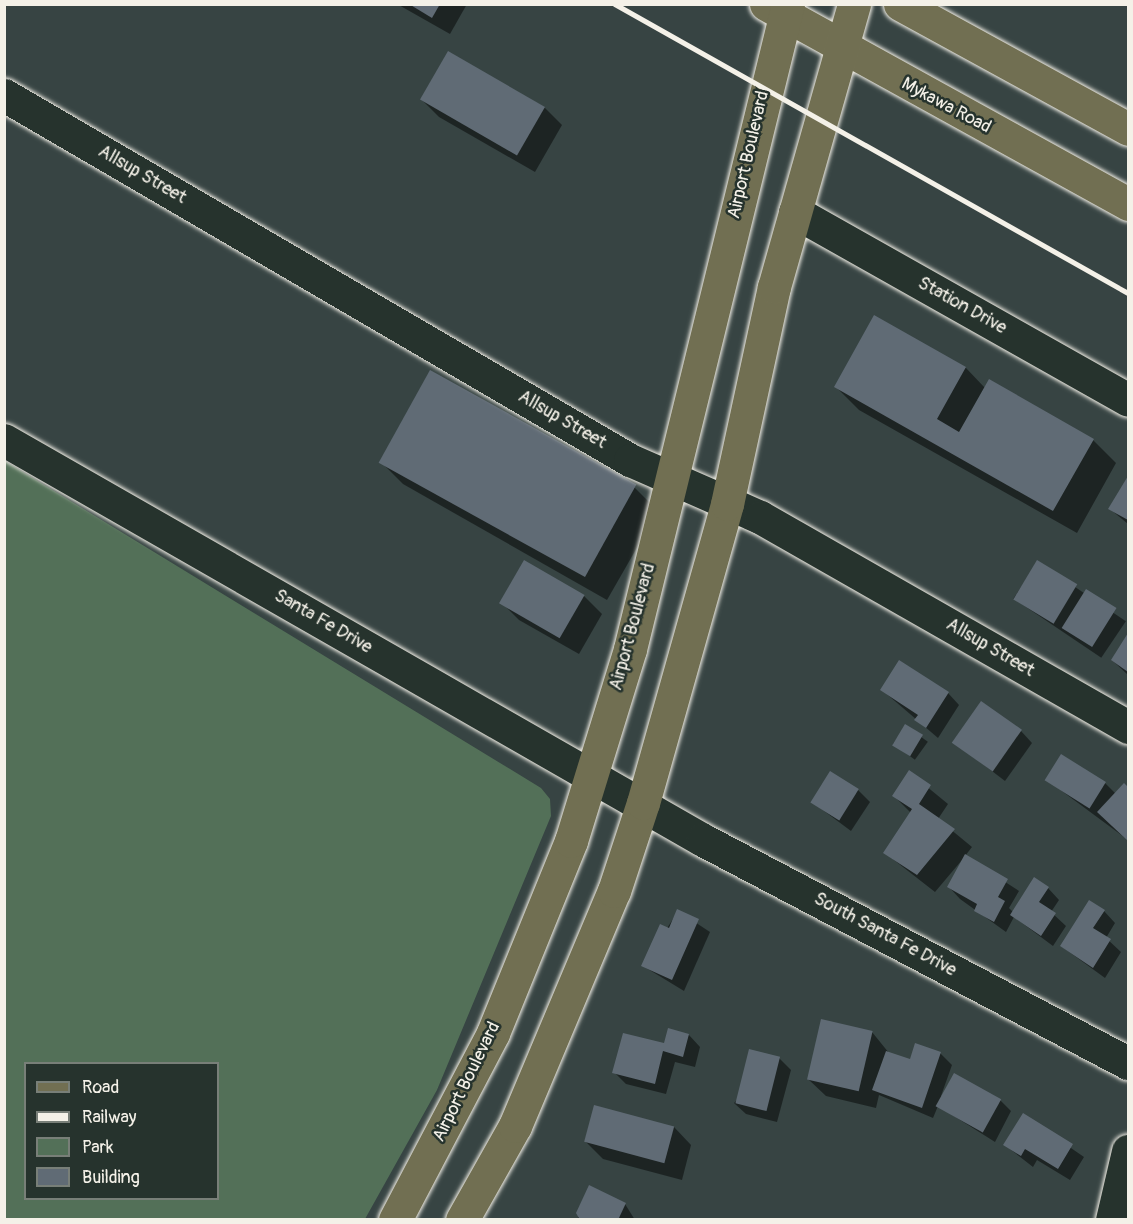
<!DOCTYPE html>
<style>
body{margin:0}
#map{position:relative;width:1133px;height:1224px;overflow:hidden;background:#374443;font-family:Pangolin,sans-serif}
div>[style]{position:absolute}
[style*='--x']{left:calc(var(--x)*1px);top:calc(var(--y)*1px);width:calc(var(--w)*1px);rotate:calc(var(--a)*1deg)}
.green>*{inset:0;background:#537058}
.shadow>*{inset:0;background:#0007;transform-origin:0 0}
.building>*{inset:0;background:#606b75;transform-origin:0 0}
.roads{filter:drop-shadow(0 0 2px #f4f1e8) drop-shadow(0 0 2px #f4f1e8)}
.minor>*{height:33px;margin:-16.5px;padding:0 16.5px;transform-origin:16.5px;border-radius:16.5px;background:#26332d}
.major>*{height:33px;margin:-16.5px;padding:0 16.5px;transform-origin:16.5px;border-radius:16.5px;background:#716f52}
.rail>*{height:4.5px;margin:-2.25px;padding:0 2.25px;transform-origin:2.25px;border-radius:2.25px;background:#f4f1e8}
span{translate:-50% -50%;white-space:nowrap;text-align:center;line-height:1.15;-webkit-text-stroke:5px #26332d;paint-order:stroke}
.street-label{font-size:18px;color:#f4f1e8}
.frame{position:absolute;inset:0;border:6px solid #f4f1e8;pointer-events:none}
.legend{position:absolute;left:24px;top:1062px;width:195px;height:138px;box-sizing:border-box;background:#26332d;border:2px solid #787f78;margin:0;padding:8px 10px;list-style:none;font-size:18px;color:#f4f1e8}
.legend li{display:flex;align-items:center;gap:12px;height:30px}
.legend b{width:30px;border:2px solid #787f78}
</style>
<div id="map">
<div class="green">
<div style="clip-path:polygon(evenodd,5px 461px,541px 788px,550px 799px,551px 816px,437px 1090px,365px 1219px,5px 1219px,5px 461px,26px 1064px,218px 1064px,218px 1198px,26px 1198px,26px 1064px)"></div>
</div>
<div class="shadow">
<div style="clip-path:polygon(397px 4px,467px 4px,450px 34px)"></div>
<div style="clip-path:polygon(448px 53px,544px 107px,562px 125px,535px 172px,439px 117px,422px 100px)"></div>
<div style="clip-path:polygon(875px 317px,966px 368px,985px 388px,1093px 440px,1116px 463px,1077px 533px,859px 410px,836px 387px)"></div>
<div style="clip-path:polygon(380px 461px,635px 488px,658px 511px,607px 600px,403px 484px)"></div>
<div style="clip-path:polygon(1128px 479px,1128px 524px,1110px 509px)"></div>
<div style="left:1038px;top:562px;width:106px;height:44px;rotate:34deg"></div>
<div style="clip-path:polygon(584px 596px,602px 614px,579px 654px,519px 620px,501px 602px)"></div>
<div style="clip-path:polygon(1128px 636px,1128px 675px,1112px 660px)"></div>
<div style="clip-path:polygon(882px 690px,948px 693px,959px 705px,938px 738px)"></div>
<div style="left:906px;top:726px;width:27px;height:22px;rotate:36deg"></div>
<div style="clip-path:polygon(1021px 731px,1032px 743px,1005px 781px,954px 742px)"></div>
<div style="clip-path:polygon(909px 772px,948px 804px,938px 819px,972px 847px,965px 856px,1019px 891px,1009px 908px,1013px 912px,1048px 888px,1059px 900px,1051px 912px,1066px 926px,1053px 946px,1014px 917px,1006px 932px,960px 899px,949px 887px,962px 860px,935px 892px,885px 853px,911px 813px,894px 796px)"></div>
<div style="clip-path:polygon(1047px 780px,1105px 783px,1116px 794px,1124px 785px,1128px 840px)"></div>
<div style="clip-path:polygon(858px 790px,870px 802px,851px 831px,812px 802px)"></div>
<div style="clip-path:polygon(678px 911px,710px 932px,684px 991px,643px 966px)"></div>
<div style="clip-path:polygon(1104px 911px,1115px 923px,1106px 938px,1121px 952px,1105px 978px,1061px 946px)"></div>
<div style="clip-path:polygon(872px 1032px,889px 1053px,910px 1061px,940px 1053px,952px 1065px,941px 1096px,1000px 1100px,1011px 1111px,995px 1142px,938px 1106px,933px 1118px,879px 1095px,876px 1108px,826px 1096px,808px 1079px)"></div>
<div style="clip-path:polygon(689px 1035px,700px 1047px,695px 1067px,675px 1062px,666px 1094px,626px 1084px,614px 1072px)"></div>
<div style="clip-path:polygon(779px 1058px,791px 1070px,777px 1122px,746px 1114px,734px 1103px)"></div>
<div style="clip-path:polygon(1023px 1115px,1084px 1157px,1070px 1180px,1037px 1160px,1033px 1167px,1005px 1145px)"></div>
<div style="clip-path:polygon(674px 1127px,691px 1145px,682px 1180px,603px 1159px,586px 1142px)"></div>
<div style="clip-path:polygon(590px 1187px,625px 1204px,635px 1220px,577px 1220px)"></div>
</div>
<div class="building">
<div style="clip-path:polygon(409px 4px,440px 4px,432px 18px)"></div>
<div style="left:448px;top:51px;width:112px;height:56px;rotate:30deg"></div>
<div style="clip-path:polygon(874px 315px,966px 367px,937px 419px,959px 432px,989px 379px,1094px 439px,1053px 511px,834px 387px)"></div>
<div style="left:430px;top:370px;width:236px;height:106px;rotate:29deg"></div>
<div style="clip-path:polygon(1128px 476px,1128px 520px,1108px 509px)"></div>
<div style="left:524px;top:560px;width:70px;height:50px;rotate:30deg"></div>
<div style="left:1037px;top:560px;width:47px;height:46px;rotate:31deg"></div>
<div style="left:1086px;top:589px;width:36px;height:46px;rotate:32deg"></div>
<div style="clip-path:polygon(1128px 633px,1128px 672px,1111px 660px)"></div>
<div style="clip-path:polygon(899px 660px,949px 692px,926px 728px,914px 720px,918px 715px,880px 690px)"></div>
<div style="left:981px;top:701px;width:50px;height:51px;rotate:35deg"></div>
<div style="left:905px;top:724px;width:21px;height:25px;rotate:31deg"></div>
<div style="left:1061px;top:754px;width:53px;height:31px;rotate:32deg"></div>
<div style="clip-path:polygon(909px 770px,931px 785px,919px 804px,955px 829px,917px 875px,883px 853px,912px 809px,892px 796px)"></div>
<div style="left:830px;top:771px;width:34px;height:37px;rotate:32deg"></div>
<div style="clip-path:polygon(1124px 783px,1128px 787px,1128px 841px,1097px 812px)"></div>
<div style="clip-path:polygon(965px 854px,1008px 879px,998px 897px,1005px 901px,994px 922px,974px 911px,977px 904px,947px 887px)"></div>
<div style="clip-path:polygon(1034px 877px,1049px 887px,1039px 902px,1056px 913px,1041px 936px,1010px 915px)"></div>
<div style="clip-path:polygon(1089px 900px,1105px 910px,1093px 928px,1111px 939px,1093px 968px,1060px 946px)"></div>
<div style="clip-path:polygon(677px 909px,699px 919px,672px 980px,641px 966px,660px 924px,669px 928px)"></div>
<div style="left:821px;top:1019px;width:53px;height:62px;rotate:13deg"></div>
<div style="clip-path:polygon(668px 1028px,689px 1034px,683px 1057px,663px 1051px,655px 1084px,612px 1073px,623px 1033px,664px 1043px)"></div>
<div style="clip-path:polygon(915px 1043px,941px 1052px,922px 1108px,872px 1090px,886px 1051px,910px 1059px)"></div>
<div style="left:749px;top:1049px;width:32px;height:56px;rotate:14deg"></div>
<div style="left:954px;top:1073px;width:54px;height:38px;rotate:29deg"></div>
<div style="left:594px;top:1105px;width:83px;height:38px;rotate:15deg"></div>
<div style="clip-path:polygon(1023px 1113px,1073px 1144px,1058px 1169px,1025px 1149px,1021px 1156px,1003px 1145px)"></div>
<div style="clip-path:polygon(589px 1185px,626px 1203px,618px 1220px,580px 1220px,576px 1213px)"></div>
</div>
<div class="roads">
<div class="minor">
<div style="--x:4;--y:95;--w:725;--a:30.25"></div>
<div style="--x:630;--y:460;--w:142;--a:23.7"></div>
<div style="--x:760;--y:517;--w:424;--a:29.7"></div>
<div style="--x:795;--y:212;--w:382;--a:29.4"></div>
<div style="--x:4;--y:440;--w:805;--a:29.78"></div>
<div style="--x:703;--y:840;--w:480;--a:27.7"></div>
<div style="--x:1112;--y:1220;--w:71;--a:-76.9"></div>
</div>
<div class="major">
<div style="--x:766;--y:4;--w:414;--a:28.9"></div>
<div style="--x:900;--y:4;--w:260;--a:28.7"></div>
<div style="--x:395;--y:1220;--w:211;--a:-62.3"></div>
<div style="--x:493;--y:1033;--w:207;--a:-67.9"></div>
<div style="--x:571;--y:841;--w:201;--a:-72.9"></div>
<div style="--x:630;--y:649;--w:664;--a:-76.24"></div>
<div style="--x:462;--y:1220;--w:108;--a:-60.6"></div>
<div style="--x:515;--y:1126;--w:255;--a:-67.2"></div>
<div style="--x:614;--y:891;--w:93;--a:-71.8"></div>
<div style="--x:643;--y:803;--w:311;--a:-74.3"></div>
<div style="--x:727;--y:504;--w:222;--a:-77.8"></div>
<div style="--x:774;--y:287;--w:294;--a:-74.2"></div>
</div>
</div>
<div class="rail">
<div style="--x:615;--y:4;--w:589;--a:29.39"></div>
</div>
<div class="street-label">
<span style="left:946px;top:106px;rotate:28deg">Mykawa Road</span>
<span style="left:749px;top:155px;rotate:-77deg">Airport Boulevard</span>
<span style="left:142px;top:175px;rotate:30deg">Allsup Street</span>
<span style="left:962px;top:306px;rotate:29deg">Station Drive</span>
<span style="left:562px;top:420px;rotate:30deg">Allsup Street</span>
<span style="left:323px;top:622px;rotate:30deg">Santa Fe Drive</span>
<span style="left:633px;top:627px;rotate:-75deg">Airport Boulevard</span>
<span style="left:990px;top:648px;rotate:30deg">Allsup Street</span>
<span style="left:885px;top:935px;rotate:28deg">South Santa Fe Drive</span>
<span style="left:467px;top:1082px;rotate:-64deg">Airport Boulevard</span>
</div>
<div class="frame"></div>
<ul class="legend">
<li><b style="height:8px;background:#716f52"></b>Road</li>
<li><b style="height:8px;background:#f4f1e8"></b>Railway</li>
<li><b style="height:16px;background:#537058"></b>Park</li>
<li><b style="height:16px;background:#606b75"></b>Building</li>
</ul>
</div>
